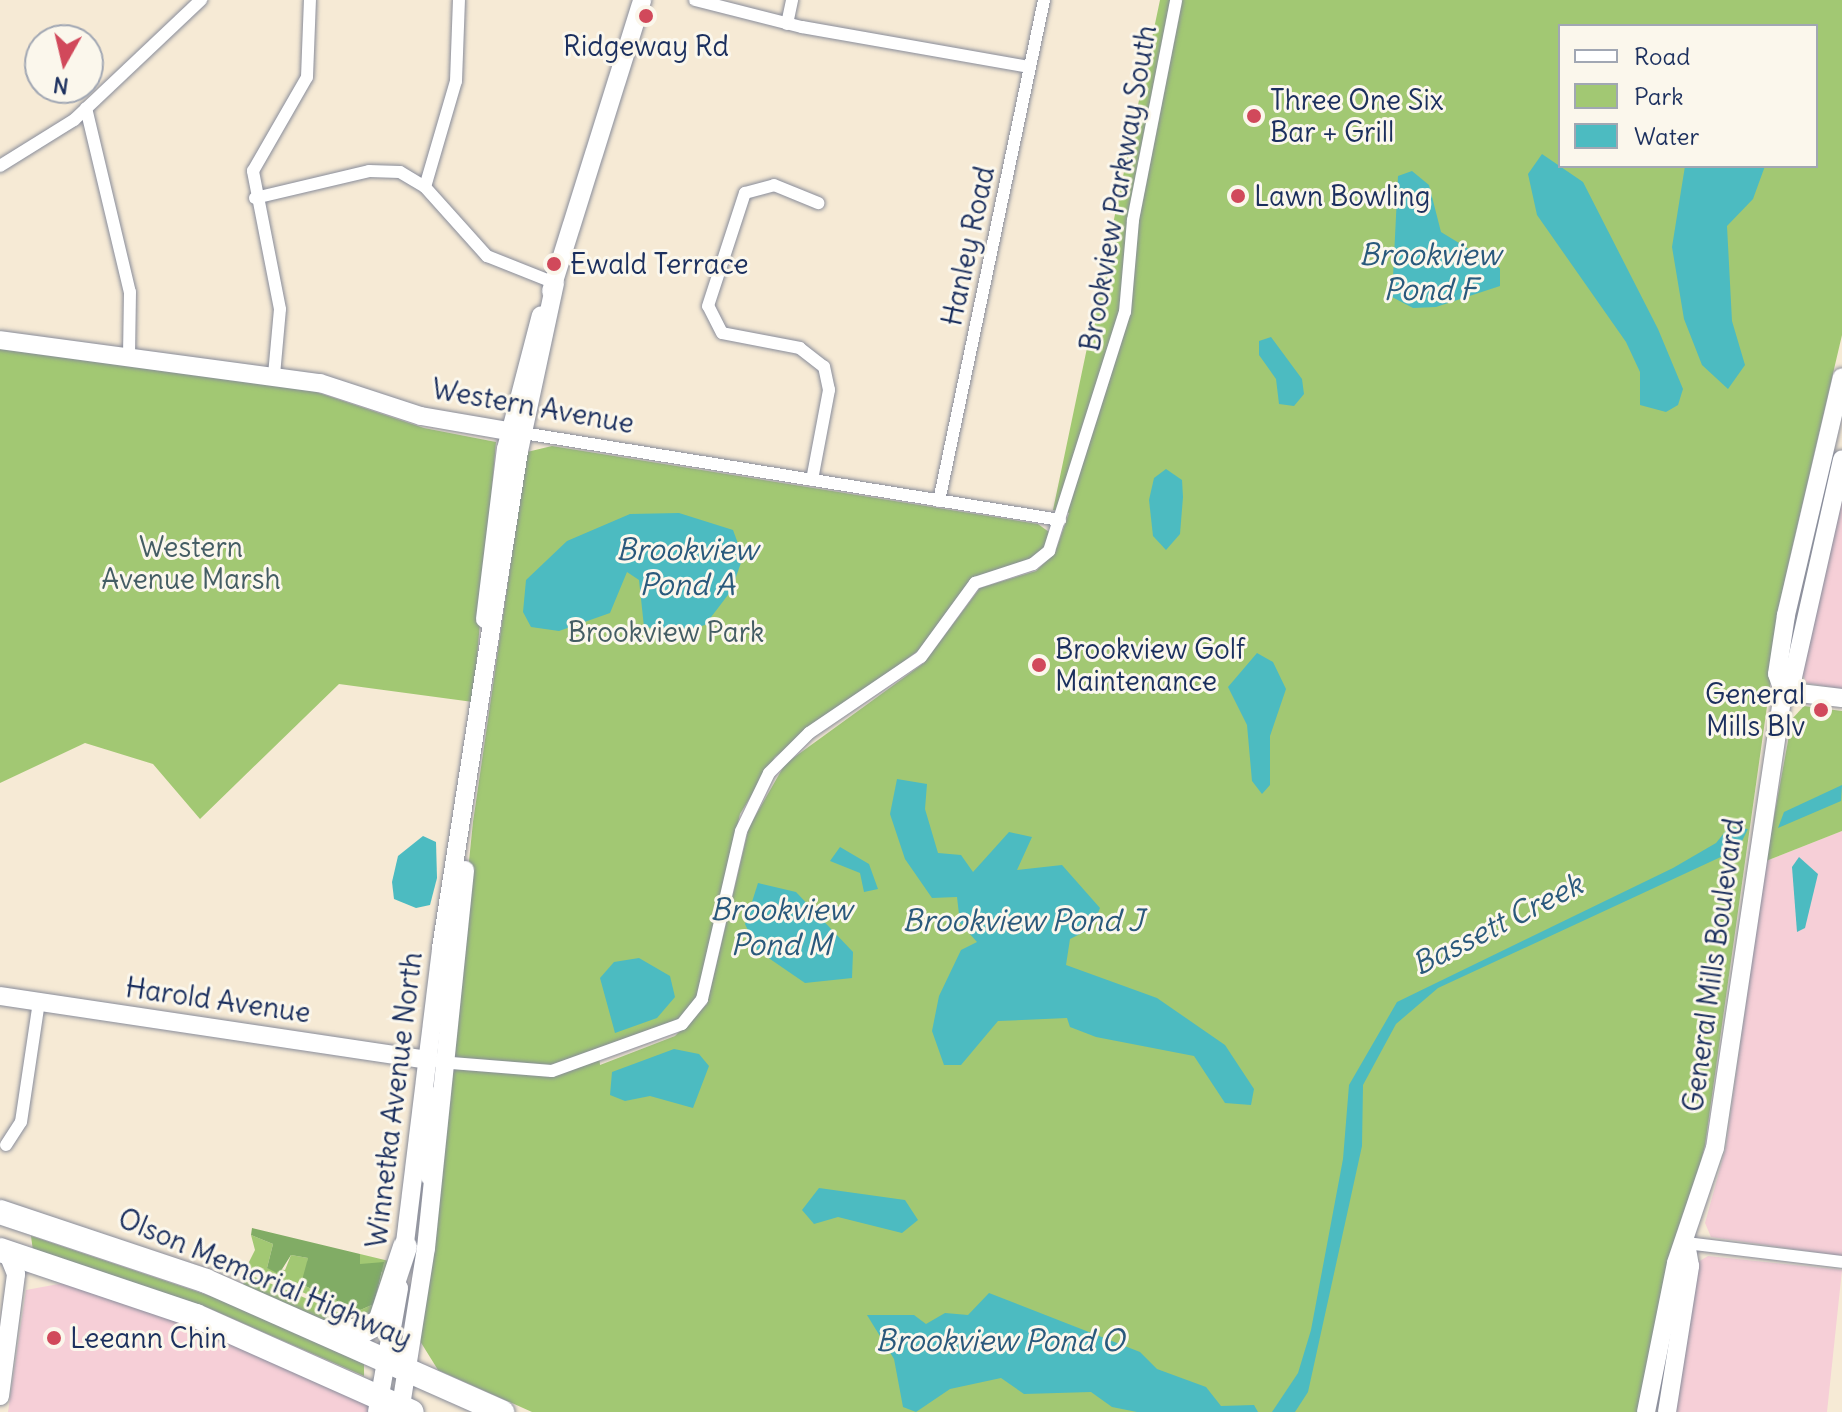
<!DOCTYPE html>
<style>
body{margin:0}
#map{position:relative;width:1842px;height:1412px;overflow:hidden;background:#f6ead5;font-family:Delius,sans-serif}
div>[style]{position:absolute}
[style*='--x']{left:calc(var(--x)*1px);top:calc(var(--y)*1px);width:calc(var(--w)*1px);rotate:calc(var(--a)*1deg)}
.built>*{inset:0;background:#f6cfd7}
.green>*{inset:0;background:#a2c873}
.forest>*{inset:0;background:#81ac65}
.water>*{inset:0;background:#4cbbc1}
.roads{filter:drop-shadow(0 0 2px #888c9a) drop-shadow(0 0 2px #888c9a)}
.street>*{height:12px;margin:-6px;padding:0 6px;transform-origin:6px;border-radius:6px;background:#fff}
.secondary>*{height:18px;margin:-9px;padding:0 9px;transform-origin:9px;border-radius:9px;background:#fff}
.highway>*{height:24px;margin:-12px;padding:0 12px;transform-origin:12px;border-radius:12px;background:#fff}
.dots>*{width:22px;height:22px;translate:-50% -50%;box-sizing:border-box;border:4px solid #fbf7ec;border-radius:50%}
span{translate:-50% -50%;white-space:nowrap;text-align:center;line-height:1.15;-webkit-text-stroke:6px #fbf7ec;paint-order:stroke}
.poi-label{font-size:28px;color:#1b2f5e}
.left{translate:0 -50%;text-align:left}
.right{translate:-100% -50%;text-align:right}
.street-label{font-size:28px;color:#1b2f5e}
.park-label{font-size:28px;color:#445d64}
.water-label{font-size:30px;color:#2a597c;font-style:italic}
.legend{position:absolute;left:1558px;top:24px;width:260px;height:144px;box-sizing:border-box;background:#fbf7ec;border:2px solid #a1a7b3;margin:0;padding:10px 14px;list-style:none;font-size:24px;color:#1b2f5e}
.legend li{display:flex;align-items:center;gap:16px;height:40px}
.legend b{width:40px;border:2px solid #a1a7b3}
.north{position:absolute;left:24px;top:24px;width:80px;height:80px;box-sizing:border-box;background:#fbf7ec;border:2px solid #a1a7b3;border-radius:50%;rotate:188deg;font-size:22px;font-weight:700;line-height:32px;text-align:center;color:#1b2f5e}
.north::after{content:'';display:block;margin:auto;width:28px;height:36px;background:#d1495b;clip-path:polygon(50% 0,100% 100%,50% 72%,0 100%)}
</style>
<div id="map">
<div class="built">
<div style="clip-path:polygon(1842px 491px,1842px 689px,1807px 683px,1801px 672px)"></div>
<div style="clip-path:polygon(1842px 831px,1842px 1256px,1711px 1237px,1705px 1223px,1726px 1147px,1766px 861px)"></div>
<div style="clip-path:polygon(1708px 1256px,1842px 1270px,1827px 1412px,1673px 1412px,1698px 1262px)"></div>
<div style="clip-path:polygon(75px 1281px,169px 1314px,393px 1412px,8px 1412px,26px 1290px)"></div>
</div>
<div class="green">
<div style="clip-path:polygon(evenodd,1160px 0,1842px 0,1842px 335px,1785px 579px,1705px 1145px,1640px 1412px,532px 1412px,438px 1370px,420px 1341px,473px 822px,527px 452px,552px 446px,1038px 524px,1049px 532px,1045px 548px,1030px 560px,970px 580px,919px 650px,775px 757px,740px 814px,697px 997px,679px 1020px,599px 1053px,600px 1065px,675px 1036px,707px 1004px,749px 827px,785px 764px,924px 663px,980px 588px,1036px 571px,1055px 553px,1069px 513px,1053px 510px,1160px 0,1560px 26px,1816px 26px,1816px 166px,1560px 166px,1560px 26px)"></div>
<div style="clip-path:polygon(0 348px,295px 385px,424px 428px,496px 442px,473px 702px,339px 684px,200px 819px,153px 764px,85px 743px,0 783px)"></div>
<div style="clip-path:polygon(1804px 706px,1842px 711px,1842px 831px,1766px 861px,1792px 719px)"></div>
<div style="clip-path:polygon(251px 1235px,273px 1244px,267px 1268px,285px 1270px,291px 1255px,308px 1258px,305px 1286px,358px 1311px,374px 1304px,382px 1272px,360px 1264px,360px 1254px,389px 1261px,384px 1301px,365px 1319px,246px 1268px,255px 1250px)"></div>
<div style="clip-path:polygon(31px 1236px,228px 1302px,364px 1364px,364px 1376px,204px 1306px,33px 1251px)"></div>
<div style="clip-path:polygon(245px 1273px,289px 1291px,363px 1323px,340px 1327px,243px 1286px)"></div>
</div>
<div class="forest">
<div style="clip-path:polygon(252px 1228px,360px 1254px,360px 1264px,384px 1262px,374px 1304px,358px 1311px,301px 1284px,308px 1258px,291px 1255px,279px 1274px,267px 1268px,273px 1244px,251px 1235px)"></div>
</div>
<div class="water">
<div style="clip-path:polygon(1542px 154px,1583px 182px,1658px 329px,1683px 389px,1678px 405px,1666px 412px,1640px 405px,1640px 372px,1626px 342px,1537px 215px,1528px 174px)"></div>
<div style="clip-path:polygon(1685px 166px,1765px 166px,1753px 199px,1727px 226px,1732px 321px,1745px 365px,1728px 389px,1702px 365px,1684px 319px,1672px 247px)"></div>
<div style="clip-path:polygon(1412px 171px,1429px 185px,1441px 232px,1500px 268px,1500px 286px,1436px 307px,1413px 308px,1392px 297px,1398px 176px)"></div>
<div style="clip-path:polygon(1271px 337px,1302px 379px,1304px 394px,1294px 406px,1279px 404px,1276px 379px,1259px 355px,1259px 341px)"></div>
<div style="clip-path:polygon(1166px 469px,1182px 480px,1183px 497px,1180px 534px,1166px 550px,1153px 536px,1149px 500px,1154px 478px)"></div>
<div style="clip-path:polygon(679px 513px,733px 530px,743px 557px,731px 591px,705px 625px,680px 632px,644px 627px,639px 580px,627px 572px,610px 613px,559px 631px,531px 627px,523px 612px,526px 580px,567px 541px,630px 514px)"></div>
<div style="clip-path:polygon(1257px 653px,1273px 662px,1286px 689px,1270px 736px,1270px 785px,1262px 794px,1252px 781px,1247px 725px,1228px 687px)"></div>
<div style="clip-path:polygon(897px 779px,927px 784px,925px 809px,938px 853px,961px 855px,973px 872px,1009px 832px,1032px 837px,1017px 870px,1062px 865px,1100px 908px,1092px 928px,1070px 939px,1066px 965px,1157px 998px,1225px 1045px,1254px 1089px,1251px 1105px,1225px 1103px,1194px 1056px,1096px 1037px,1070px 1027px,1067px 1018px,998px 1021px,961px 1065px,944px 1065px,932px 1031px,939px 996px,961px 950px,977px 942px,960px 923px,957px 897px,932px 898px,905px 859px,890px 814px)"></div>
<div style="clip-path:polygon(1842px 785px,1841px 801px,1778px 828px,1784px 812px)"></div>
<div style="clip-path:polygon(1729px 827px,1748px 829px,1738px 849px,1438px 988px,1396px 1024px,1363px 1085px,1362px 1146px,1308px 1392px,1295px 1412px,1272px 1412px,1298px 1373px,1311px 1330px,1343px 1159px,1349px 1085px,1397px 1002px,1673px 868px,1716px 843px)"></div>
<div style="clip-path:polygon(423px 836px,436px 842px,437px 878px,430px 905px,416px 908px,394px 899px,392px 882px,398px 856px)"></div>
<div style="clip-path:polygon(840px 847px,869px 864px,878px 889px,864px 892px,860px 873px,830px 861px)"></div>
<div style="clip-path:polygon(1799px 857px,1818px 874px,1805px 928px,1797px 932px,1792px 867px)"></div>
<div style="clip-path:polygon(758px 883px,796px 892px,853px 952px,852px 978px,805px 983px,757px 950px,745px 924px)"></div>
<div style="clip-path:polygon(639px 958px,670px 976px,675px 997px,657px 1018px,615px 1033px,600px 978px,614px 962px)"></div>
<div style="clip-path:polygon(674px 1049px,699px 1054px,709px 1066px,693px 1108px,650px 1096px,625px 1101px,610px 1095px,612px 1072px)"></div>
<div style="clip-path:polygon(819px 1188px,905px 1200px,918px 1220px,902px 1233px,838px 1217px,814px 1224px,802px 1210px)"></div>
<div style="clip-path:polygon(989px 1293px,1140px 1352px,1157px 1369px,1206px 1387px,1221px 1406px,1254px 1405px,1258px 1412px,1137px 1412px,1112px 1407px,1091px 1392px,1024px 1394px,1001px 1378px,950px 1389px,916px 1412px,903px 1407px,894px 1359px,867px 1315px,914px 1315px,926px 1324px,945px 1313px,968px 1315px)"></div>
</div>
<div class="roads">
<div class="street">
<div style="--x:695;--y:0;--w:110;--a:14.2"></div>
<div style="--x:802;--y:27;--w:230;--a:10"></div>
<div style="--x:787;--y:24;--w:25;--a:-78"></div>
<div style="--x:86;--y:108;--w:189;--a:76.6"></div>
<div style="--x:130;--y:292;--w:63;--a:90.9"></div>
<div style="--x:0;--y:166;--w:87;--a:-31.9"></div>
<div style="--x:74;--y:120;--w:175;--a:-43.4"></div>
<div style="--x:425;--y:187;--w:110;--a:-73.7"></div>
<div style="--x:456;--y:81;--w:81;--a:-87.9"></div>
<div style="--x:255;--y:198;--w:117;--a:-13.3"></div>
<div style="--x:369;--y:171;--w:31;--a:2"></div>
<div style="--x:400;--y:172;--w:29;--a:31"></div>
<div style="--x:425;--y:187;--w:93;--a:48.1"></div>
<div style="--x:487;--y:256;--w:73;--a:21.7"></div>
<div style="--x:274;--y:375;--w:66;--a:-84.8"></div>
<div style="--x:280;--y:309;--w:141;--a:-101.1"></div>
<div style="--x:253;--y:171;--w:108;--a:-60.1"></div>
<div style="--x:307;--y:77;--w:77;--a:-87.8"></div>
<div style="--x:523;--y:433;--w:544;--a:9.2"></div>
<div style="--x:812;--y:480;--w:92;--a:-79.3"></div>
<div style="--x:829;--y:390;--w:24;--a:-102"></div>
<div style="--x:824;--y:367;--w:31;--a:-142"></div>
<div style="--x:800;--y:348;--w:79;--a:-169.1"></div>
<div style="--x:722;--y:333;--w:30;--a:-117"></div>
<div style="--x:708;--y:306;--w:119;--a:-71.9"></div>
<div style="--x:745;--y:193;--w:30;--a:-15"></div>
<div style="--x:774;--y:185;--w:48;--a:22.2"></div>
<div style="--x:939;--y:501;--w:512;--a:-78.16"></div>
<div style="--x:439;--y:1062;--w:113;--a:4.6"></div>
<div style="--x:552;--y:1071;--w:138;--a:-19.9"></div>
<div style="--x:682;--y:1024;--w:32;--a:-51"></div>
<div style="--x:702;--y:999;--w:172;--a:-76.9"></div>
<div style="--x:741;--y:831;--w:64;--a:-64.2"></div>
<div style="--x:769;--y:773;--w:57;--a:-45"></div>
<div style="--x:809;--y:733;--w:135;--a:-34.2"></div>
<div style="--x:921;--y:657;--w:92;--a:-53.9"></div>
<div style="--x:975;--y:583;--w:61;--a:-18.1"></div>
<div style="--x:1033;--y:564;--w:21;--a:-39"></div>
<div style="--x:1049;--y:551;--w:251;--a:-72.4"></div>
<div style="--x:1125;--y:312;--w:92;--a:-85"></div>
<div style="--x:1133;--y:220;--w:224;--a:-78.9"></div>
<div style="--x:6;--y:1145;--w:27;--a:-57"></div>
<div style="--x:21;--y:1122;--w:121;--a:-81.5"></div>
<div style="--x:427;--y:1178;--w:85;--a:-86.6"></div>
<div style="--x:1686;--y:1243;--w:157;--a:6.9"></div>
</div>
<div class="secondary">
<div style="--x:551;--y:291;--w:305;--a:-72.6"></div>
<div style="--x:0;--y:340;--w:323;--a:7.7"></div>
<div style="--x:320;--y:383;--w:106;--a:18.1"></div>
<div style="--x:421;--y:416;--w:99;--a:9.8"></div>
<div style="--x:485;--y:619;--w:171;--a:-83"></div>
<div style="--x:506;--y:449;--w:138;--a:-75.4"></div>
<div style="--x:1783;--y:691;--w:17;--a:-54"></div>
<div style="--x:1793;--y:677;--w:223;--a:-77.3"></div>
<div style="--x:1783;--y:691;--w:59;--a:6.8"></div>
<div style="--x:0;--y:996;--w:433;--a:8.5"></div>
<div style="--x:403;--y:1259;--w:313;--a:-83"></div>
<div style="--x:441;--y:948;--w:503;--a:-81.08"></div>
<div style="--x:519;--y:451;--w:172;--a:-77.9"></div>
<div style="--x:0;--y:1396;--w:123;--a:-82.5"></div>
<div style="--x:16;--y:1274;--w:24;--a:-112"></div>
<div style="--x:377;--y:1412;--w:126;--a:-79.9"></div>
<div style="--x:400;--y:1412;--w:166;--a:-81"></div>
<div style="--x:426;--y:1248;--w:380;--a:-84.1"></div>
<div style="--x:1646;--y:1412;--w:152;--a:-78.6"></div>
<div style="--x:1676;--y:1263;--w:121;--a:-71.3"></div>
<div style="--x:1715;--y:1148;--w:462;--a:-81.5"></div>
<div style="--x:1783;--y:691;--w:18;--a:-109"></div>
<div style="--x:1777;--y:674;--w:60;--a:-81.3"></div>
<div style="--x:1786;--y:615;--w:244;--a:-76.8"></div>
<div style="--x:1667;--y:1412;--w:148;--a:-81"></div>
<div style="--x:1690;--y:1266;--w:23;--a:-100"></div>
</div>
<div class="highway">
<div style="--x:0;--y:1212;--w:217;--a:18.5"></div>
<div style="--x:206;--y:1281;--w:324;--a:23.9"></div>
<div style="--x:0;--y:1250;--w:207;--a:18.6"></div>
<div style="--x:196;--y:1316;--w:236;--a:24"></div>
<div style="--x:329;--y:1331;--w:33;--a:0"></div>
<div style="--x:362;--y:1331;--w:20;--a:-27"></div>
<div style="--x:380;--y:1322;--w:79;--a:-71.6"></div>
</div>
</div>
<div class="dots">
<div style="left:646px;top:16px;background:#d1495b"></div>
<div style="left:1254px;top:116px;background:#d1495b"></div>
<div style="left:1238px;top:196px;background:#d1495b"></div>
<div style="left:554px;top:264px;background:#d1495b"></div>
<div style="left:1039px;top:665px;background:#d1495b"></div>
<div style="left:1821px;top:710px;background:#d1495b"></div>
<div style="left:54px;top:1338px;background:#d1495b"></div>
</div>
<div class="poi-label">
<span style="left:646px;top:46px">Ridgeway Rd</span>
<span class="left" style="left:1270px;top:116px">Three One Six<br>Bar + Grill</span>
<span class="left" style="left:1254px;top:196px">Lawn Bowling</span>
<span class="left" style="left:570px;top:264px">Ewald Terrace</span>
<span class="left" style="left:1055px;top:665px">Brookview Golf<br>Maintenance</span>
<span class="right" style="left:1805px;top:710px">General<br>Mills Blv</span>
<span class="left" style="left:70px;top:1338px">Leeann Chin</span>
</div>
<div class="street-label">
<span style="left:1118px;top:188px;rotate:-80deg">Brookview Parkway South</span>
<span style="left:968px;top:246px;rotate:-78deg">Hanley Road</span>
<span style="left:533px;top:406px;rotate:10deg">Western Avenue</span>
<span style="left:1713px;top:965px;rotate:-82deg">General Mills Boulevard</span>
<span style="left:218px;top:1000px;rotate:8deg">Harold Avenue</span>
<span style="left:394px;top:1100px;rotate:-83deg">Winnetka Avenue North</span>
<span style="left:265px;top:1278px;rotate:23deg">Olson Memorial Highway</span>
</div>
<div class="park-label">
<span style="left:191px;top:563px">Western<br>Avenue Marsh</span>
<span style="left:666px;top:632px">Brookview Park</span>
</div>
<div class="water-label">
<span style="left:1430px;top:271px">Brookview<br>Pond F</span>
<span style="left:687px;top:566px">Brookview<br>Pond A</span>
<span style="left:781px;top:926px">Brookview<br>Pond M</span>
<span style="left:1023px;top:920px">Brookview Pond J</span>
<span style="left:1497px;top:924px;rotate:-27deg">Bassett Creek</span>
<span style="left:1000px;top:1340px">Brookview Pond O</span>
</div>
<ul class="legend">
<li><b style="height:10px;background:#fff"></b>Road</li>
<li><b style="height:22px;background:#a2c873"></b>Park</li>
<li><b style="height:22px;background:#4cbbc1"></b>Water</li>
</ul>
<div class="north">N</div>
</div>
